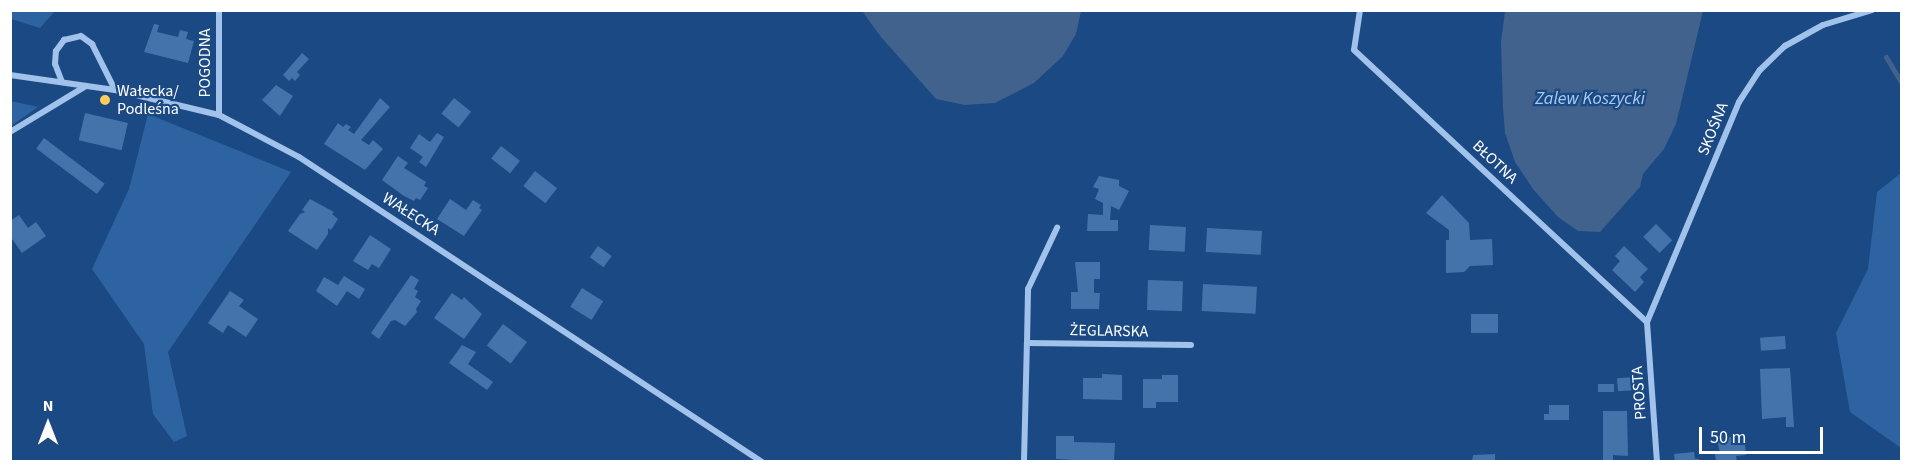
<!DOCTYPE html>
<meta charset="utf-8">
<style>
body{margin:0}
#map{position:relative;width:1912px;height:472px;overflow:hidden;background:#1b4983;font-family:"Source Sans 3",sans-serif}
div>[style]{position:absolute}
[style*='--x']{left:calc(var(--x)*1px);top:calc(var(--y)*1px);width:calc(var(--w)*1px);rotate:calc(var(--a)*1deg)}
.green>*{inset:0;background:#2e63a2}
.water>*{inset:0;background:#40628c}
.stream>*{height:5px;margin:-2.5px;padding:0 2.5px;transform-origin:2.5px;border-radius:2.5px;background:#40628c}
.building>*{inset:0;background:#4473ac;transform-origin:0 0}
.street>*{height:6px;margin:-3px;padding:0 3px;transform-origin:3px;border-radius:3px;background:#a0c2eb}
.dots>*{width:16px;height:16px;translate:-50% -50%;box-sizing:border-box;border:3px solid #1b4983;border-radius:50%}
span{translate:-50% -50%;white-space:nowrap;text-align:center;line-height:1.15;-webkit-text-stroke:4.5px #1b4983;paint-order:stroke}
.street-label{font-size:16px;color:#fff}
.poi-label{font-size:16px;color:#fff}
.left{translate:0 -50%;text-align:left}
.water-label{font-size:18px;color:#abccf2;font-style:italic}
.frame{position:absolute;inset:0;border:12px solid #fff;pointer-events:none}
.north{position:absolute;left:18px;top:394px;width:60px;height:60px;-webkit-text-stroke:4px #1b4983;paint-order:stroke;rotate:0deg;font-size:16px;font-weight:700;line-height:24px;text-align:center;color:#fff}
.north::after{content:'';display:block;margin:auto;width:21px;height:27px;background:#fff;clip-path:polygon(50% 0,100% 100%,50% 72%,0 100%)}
.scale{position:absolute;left:1699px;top:427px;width:124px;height:27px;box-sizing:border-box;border:3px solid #fff;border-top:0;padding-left:8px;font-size:18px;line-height:21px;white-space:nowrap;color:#fff;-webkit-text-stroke:4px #1b4983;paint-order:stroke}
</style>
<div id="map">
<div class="green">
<div style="clip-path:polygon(10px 11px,11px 10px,55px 11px,40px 28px,11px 19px)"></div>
<div style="clip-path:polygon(11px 101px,38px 107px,11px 126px)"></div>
<div style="clip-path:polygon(148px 114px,291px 172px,168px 352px,187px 436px,174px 442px,153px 414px,144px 344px,92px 269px,129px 189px)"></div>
<div style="clip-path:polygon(1901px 173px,1901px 448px,1850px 412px,1836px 333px,1868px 269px,1877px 192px)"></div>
</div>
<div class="water">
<div style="clip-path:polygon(862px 11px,1081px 11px,1076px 34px,1063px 56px,1034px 83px,995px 103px,965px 105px,936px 99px,881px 37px)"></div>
<div style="clip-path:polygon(1505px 11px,1703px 11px,1676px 124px,1664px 149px,1643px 174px,1640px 187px,1600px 232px,1578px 231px,1558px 217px,1533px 189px,1515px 162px,1505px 133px,1503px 108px,1501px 42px)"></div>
</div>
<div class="stream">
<div style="--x:1886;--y:57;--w:31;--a:59"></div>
</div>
<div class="building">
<div style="clip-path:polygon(154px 24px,159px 25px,157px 32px,178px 37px,180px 30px,188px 32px,186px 39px,194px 41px,188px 63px,144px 52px)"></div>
<div style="clip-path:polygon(302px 53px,309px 59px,297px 72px,300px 75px,295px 81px,292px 78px,289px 81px,283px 75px)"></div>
<div style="clip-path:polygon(276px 85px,293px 96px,280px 116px,262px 100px)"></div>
<div style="clip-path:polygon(380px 98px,390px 107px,361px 140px,369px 145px,373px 140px,383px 149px,365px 170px,324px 144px,338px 123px,343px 127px,346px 124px,351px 127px,348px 130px,354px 134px)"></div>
<div style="left:454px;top:98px;width:22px;height:20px;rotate:39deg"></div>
<div style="left:85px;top:113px;width:44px;height:28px;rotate:13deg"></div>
<div style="clip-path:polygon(437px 133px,444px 137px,426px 167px,419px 162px,423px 157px,410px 148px,419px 134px,430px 142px)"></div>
<div style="left:44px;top:138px;width:76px;height:13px;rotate:37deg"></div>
<div style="left:501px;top:146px;width:24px;height:16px;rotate:38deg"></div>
<div style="clip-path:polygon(398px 156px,408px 163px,404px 168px,426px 182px,424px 186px,428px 188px,420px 200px,416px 198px,414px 201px,404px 196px,382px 180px)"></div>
<div style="left:535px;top:171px;width:28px;height:19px;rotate:38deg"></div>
<div style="clip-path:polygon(1099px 176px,1119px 180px,1119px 186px,1129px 191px,1119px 210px,1111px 206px,1110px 220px,1118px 220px,1118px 231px,1087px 231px,1088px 214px,1103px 215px,1103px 203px,1095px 199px,1099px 189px,1093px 187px)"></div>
<div style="clip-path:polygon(1442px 195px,1469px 223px,1470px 240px,1492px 239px,1493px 265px,1470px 266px,1464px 272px,1446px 273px,1446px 240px,1449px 240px,1449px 230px,1426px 213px)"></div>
<div style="clip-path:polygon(310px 199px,334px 212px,332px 214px,338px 219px,331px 230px,328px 228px,328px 234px,317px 250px,288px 231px,300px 214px,305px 212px,302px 210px)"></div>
<div style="clip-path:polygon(450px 199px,466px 210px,473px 200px,481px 205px,479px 208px,482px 210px,464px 236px,437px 219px)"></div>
<div style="clip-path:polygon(19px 215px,28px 228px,36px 222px,46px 236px,22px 253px,10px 236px,10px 221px)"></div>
<div style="left:1656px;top:224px;width:23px;height:18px;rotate:45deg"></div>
<div style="left:1150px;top:225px;width:36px;height:25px;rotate:3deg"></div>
<div style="left:1207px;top:228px;width:55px;height:24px;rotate:3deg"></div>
<div style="clip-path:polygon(370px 235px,391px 249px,379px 268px,372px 264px,368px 270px,353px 261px)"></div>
<div style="left:598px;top:246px;width:17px;height:14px;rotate:36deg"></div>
<div style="clip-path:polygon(1624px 246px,1648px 269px,1640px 277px,1644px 282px,1635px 292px,1612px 270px,1620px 261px,1615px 256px)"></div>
<div style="clip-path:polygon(1075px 262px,1100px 262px,1100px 279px,1094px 279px,1094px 293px,1100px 293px,1099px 309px,1071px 309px,1071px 292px,1078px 292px)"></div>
<div style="clip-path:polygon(411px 275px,419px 280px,414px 289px,418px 291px,415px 297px,421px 301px,416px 309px,417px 312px,405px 326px,395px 320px,391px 321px,379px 339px,371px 333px)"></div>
<div style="clip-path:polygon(344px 276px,365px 289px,359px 299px,347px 291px,337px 306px,316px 291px,324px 277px,338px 285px)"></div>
<div style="left:1148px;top:280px;width:35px;height:30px;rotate:2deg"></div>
<div style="left:1203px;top:284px;width:54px;height:27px;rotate:3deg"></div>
<div style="left:582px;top:288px;width:25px;height:22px;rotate:32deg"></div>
<div style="clip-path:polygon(230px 291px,244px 300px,239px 306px,258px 319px,246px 337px,228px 325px,223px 333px,208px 323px)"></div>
<div style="clip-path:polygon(452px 293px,462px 300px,464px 297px,482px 314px,464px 339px,434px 318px)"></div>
<div style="left:1471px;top:314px;width:27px;height:19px"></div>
<div style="left:503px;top:324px;width:30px;height:27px;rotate:37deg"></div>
<div style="left:1785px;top:336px;width:13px;height:25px;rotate:86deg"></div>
<div style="clip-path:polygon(462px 345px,476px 352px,468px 364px,493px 382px,487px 390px,449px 363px)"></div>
<div style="clip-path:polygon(1790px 368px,1794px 427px,1786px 427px,1786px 417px,1762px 419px,1760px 369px)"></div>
<div style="clip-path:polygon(1102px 374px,1122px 375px,1122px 400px,1083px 399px,1083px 378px,1102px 378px)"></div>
<div style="clip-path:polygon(1162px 375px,1178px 375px,1178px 402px,1156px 402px,1156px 408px,1143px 408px,1143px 379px,1162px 379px)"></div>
<div style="left:1636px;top:377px;width:13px;height:19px;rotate:86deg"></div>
<div style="left:1598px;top:384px;width:16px;height:8px"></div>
<div style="clip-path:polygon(1549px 405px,1569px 405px,1569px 420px,1544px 420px,1544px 414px,1549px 414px)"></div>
<div style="clip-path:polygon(1603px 411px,1627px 411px,1628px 456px,1613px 455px,1613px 462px,1603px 462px)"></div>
<div style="clip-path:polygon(1744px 435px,1746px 455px,1736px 456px,1737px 462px,1716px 462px,1715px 454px,1720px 453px,1717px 439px)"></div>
<div style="clip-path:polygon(1056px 436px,1074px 436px,1074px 442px,1115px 443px,1114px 462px,1056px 459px)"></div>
<div style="clip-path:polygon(1694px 452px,1695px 459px,1699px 459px,1700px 462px,1675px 462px,1674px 454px)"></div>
<div style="clip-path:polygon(1495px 454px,1495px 462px,1472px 462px,1473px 455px)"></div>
</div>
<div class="street">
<div style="--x:1360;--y:10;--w:40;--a:98.5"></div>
<div style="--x:1354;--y:50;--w:400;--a:42.9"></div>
<div style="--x:10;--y:75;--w:106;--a:8.1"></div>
<div style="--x:115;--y:90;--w:107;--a:13.5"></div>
<div style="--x:219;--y:115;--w:90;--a:27.7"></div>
<div style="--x:299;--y:157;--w:554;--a:33.37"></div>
<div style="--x:62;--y:82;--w:19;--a:-111"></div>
<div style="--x:55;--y:64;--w:13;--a:-86"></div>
<div style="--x:56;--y:51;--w:14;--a:-54"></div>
<div style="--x:64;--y:40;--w:17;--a:-13"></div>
<div style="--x:81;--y:36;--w:14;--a:36"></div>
<div style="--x:92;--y:44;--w:51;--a:63.4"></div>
<div style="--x:219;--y:115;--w:105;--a:-90"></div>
<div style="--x:10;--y:132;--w:89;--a:-31.2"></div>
<div style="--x:1027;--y:343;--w:54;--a:-88.9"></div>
<div style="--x:1028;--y:289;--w:68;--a:-64.6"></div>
<div style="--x:1024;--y:462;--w:119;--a:-88.6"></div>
<div style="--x:1027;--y:343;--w:164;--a:0.7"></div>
<div style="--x:1657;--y:462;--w:140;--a:-94.1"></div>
<div style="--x:1647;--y:322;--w:238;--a:-67.3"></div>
<div style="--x:1739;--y:102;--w:38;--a:-57"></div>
<div style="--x:1760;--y:70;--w:35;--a:-44"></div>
<div style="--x:1785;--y:46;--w:43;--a:-28.9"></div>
<div style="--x:1823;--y:25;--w:51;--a:-17"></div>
</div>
<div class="dots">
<div style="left:105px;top:100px;background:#fccd5d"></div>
</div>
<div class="street-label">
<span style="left:205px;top:63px;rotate:-90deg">POGODNA</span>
<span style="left:1713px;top:129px;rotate:-68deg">SKOŚNA</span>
<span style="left:1495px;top:162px;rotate:43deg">BŁOTNA</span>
<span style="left:411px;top:214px;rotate:33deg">WAŁECKA</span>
<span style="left:1109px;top:331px;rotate:1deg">ŻEGLARSKA</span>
<span style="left:1639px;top:393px;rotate:-94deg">PROSTA</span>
</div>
<div class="poi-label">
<span class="left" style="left:117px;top:100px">Wałecka/<br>Podleśna</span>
</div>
<div class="water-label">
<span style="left:1590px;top:99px">Zalew Koszycki</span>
</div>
<div class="frame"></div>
<div class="north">N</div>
<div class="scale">50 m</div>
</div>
